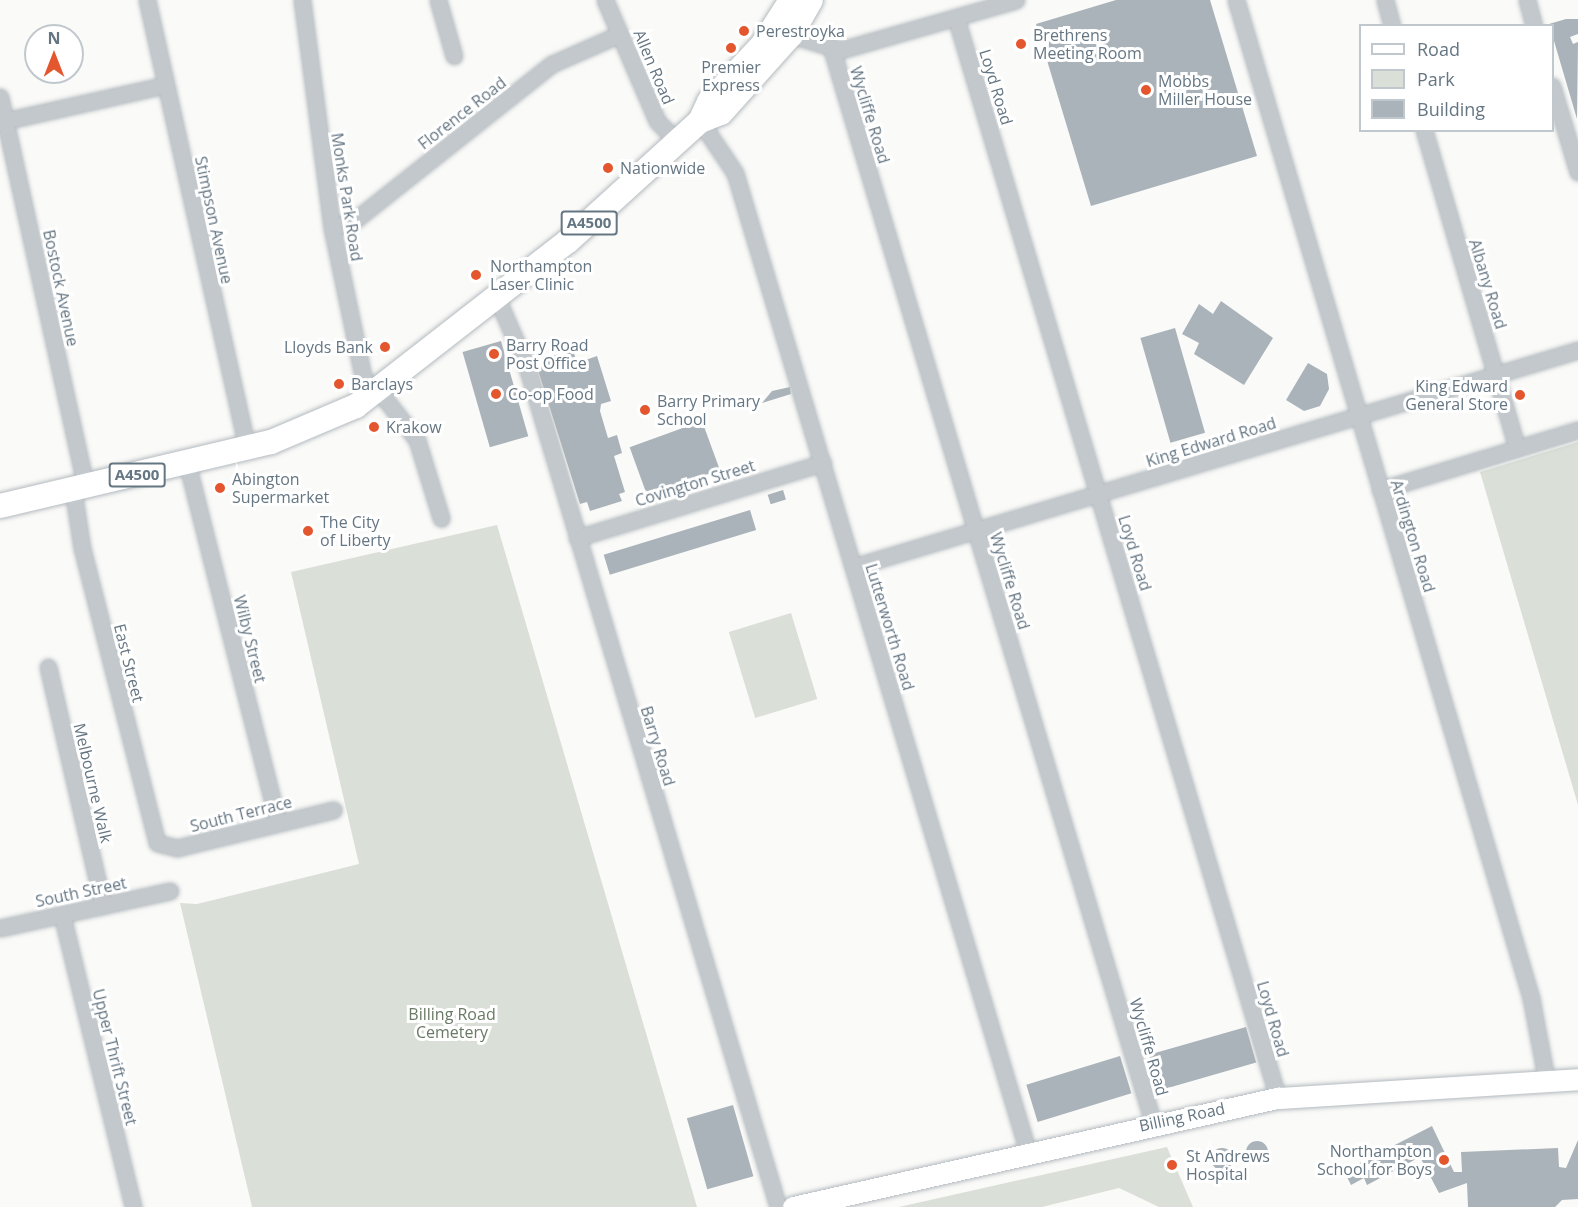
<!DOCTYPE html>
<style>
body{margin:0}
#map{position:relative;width:1578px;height:1207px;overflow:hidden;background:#fafaf8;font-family:"Open Sans",sans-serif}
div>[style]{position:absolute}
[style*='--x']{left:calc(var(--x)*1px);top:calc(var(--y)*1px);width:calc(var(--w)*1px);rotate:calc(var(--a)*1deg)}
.green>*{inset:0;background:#dadfd7;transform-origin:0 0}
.building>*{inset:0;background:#aab3b9;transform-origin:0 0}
.round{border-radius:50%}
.roads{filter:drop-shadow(0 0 2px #b3babf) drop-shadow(0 0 2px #b3babf)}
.street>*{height:15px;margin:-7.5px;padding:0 7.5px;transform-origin:7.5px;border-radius:7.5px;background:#c3c8cc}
.secondary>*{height:21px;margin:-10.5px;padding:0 10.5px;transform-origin:10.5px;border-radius:10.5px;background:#fff}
.primary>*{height:24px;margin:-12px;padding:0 12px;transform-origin:12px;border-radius:12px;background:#fff}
.dots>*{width:16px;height:16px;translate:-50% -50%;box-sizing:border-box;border:3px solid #fff;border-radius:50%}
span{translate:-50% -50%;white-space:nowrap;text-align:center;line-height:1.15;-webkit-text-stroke:6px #fff;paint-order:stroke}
.shield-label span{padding:2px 4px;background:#fff;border:2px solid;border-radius:4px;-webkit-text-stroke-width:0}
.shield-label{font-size:15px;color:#657683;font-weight:700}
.poi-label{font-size:16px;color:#657683}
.left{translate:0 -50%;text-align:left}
.right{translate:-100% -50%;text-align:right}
.street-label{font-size:16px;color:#657683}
.park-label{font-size:16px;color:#687a64}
.legend{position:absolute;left:1359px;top:24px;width:195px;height:108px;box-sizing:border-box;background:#fff;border:2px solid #c1c8cd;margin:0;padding:8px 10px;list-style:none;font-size:18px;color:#657683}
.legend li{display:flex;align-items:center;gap:12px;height:30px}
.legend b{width:30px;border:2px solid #c1c8cd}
.north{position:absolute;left:24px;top:24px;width:60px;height:60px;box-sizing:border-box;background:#fff;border:2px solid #c1c8cd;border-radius:50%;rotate:0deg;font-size:16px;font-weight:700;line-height:24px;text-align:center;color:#657683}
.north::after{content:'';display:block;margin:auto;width:21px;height:27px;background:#e4572e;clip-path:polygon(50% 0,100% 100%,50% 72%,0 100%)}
</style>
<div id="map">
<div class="green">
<div style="clip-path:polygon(1578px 442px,1578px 805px,1480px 472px)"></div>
<div style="clip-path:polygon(497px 525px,697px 1207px,252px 1207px,180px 903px,197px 904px,359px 864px,291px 572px)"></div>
<div style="left:791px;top:613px;width:90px;height:65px;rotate:73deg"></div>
<div style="clip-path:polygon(1167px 1147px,1193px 1207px,1159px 1207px,1119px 1188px,1042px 1207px,899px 1207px)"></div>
</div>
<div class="building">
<div style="clip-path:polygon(1116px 0,1210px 0,1257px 156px,1091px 206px,1036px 24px)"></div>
<div style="clip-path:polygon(1566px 19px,1578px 19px,1578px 34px,1570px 37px,1573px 44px,1578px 42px,1577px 119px,1549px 24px)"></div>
<div style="clip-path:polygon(1221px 301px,1273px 338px,1244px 385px,1194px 354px,1199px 343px,1182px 334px,1199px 304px,1213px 314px)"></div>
<div style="left:1175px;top:328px;width:109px;height:36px;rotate:74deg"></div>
<div style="left:501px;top:341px;width:99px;height:40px;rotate:74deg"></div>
<div style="clip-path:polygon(573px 350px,577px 363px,597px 356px,611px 401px,601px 404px,600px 411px,608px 438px,617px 435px,622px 453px,614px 456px,625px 492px,619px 494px,622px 501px,590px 511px,587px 502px,580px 504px,537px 367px,545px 365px,543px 359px)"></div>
<div style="clip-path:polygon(1308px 363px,1327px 374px,1329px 389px,1320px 406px,1304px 411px,1286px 400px)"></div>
<div style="clip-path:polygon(790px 387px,791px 394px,762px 403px,772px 391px)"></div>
<div style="left:702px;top:421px;width:52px;height:77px;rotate:70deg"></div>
<div style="left:783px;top:490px;width:10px;height:16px;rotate:73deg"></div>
<div style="left:750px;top:510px;width:21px;height:153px;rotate:73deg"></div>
<div style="left:1246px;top:1027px;width:37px;height:101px;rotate:74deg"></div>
<div style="left:1120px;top:1056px;width:39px;height:98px;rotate:73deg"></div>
<div style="left:733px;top:1105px;width:74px;height:48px;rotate:74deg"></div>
<div style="clip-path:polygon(1432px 1126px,1454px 1172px,1462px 1172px,1461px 1152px,1558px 1148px,1559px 1167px,1566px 1168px,1578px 1140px,1578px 1199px,1562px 1200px,1555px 1207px,1468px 1207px,1467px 1183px,1439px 1193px,1420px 1157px,1367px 1185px,1364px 1178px,1351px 1185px,1344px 1171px)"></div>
<div class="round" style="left:1246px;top:1141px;width:22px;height:22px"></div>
<div class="round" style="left:1211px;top:1148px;width:22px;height:22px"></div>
</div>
<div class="roads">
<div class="street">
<div style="--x:147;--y:0;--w:460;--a:77.4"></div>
<div style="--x:302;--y:0;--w:230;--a:82.5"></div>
<div style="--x:332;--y:228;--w:151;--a:78.2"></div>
<div style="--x:363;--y:376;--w:21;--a:65"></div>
<div style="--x:438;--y:0;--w:58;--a:74.1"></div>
<div style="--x:605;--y:0;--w:132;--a:66.7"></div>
<div style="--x:657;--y:121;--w:30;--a:46"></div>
<div style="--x:1236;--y:0;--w:1041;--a:73.53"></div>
<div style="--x:1531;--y:998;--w:86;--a:79.3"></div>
<div style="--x:1385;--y:0;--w:27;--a:75"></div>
<div style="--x:1527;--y:0;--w:27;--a:75"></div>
<div style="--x:956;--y:18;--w:1127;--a:73.4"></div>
<div style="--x:791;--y:35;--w:52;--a:16.7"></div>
<div style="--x:841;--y:50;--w:182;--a:-15.9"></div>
<div style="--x:832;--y:50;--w:1120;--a:73.34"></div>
<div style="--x:1552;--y:86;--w:90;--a:73.2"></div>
<div style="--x:0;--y:97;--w:399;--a:77.6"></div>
<div style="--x:700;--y:121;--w:63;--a:56.1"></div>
<div style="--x:735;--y:173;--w:1022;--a:73.34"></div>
<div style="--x:0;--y:122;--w:170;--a:-12.6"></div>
<div style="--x:1424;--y:130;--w:332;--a:73.7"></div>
<div style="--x:332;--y:228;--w:24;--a:-19"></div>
<div style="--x:355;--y:220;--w:251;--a:-38.4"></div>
<div style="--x:552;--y:64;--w:74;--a:-23.8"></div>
<div style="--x:497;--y:298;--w:75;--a:66.5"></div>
<div style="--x:527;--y:367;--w:877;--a:73.36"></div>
<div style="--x:379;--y:391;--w:62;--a:52.2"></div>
<div style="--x:417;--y:440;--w:82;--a:72.9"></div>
<div style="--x:187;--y:463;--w:371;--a:75.8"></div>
<div style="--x:73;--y:490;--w:59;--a:81.2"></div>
<div style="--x:82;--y:548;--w:304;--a:75.7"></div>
<div style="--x:157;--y:843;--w:21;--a:14"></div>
<div style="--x:177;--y:848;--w:161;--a:-13.7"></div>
<div style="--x:1380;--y:490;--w:207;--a:-16.9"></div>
<div style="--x:577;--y:538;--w:257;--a:-17"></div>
<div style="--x:853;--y:567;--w:757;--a:-16.66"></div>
<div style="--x:48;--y:667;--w:245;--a:77"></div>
<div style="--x:62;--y:915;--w:301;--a:76.3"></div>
<div style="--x:0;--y:928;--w:174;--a:-12.3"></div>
</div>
<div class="secondary">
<div style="--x:793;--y:1207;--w:497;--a:-12.7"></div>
<div style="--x:1278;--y:1098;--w:301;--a:-3.6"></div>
</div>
<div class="primary">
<div style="--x:701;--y:119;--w:19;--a:-65"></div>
<div style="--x:709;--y:102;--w:79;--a:-47"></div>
<div style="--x:763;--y:44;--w:52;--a:-57.5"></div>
<div style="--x:0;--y:506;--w:278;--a:-13.3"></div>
<div style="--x:271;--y:442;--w:92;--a:-23"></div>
<div style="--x:356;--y:406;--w:267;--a:-37.9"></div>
<div style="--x:567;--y:242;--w:180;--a:-42.3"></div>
<div style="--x:700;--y:121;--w:22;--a:-21"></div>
<div style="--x:721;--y:113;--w:105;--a:-48.1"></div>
<div style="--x:791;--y:35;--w:40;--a:-60.3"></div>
</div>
</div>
<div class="dots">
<div style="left:744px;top:31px;background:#e4572e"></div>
<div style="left:1021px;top:44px;background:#e4572e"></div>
<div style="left:731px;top:48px;background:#e4572e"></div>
<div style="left:1146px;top:90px;background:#e4572e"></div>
<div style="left:608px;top:168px;background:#e4572e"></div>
<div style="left:476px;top:275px;background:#e4572e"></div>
<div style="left:385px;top:347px;background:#e4572e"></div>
<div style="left:494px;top:354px;background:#e4572e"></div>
<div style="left:339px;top:384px;background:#e4572e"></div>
<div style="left:496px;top:394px;background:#e4572e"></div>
<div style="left:1520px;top:395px;background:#e4572e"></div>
<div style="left:645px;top:410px;background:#e4572e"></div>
<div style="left:374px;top:427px;background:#e4572e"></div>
<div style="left:220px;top:488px;background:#e4572e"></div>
<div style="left:308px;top:531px;background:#e4572e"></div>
<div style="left:1444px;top:1160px;background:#e4572e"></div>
<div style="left:1172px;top:1165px;background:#e4572e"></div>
</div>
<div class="shield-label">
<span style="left:589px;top:223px">A4500</span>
<span style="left:137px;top:475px">A4500</span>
</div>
<div class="poi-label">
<span class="left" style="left:756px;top:31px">Perestroyka</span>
<span class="left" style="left:1033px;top:44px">Brethrens<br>Meeting Room</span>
<span style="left:731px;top:76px">Premier<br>Express</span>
<span class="left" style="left:1158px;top:90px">Mobbs<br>Miller House</span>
<span class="left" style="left:620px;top:168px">Nationwide</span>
<span class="left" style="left:490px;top:275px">Northampton<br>Laser Clinic</span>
<span class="left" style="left:506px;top:354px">Barry Road<br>Post Office</span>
<span class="right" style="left:373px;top:347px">Lloyds Bank</span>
<span class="left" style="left:351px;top:384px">Barclays</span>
<span class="right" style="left:1508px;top:395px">King Edward<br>General Store</span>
<span class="left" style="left:508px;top:394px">Co-op Food</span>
<span class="left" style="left:657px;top:410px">Barry Primary<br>School</span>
<span class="left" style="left:386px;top:427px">Krakow</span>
<span class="left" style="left:232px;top:488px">Abington<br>Supermarket</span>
<span class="left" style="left:320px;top:531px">The City<br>of Liberty</span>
<span class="right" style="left:1432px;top:1160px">Northampton<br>School for Boys</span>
<span class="left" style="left:1186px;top:1165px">St Andrews<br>Hospital</span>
</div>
<div class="street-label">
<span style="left:654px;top:67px;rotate:67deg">Allen Road</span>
<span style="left:996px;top:87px;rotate:73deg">Loyd Road</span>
<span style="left:462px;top:113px;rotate:-38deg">Florence Road</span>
<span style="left:870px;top:115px;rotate:73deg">Wycliffe Road</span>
<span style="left:347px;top:197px;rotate:81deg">Monks Park Road</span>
<span style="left:214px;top:220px;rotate:78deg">Stimpson Avenue</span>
<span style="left:1488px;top:284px;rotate:73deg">Albany Road</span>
<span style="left:61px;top:288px;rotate:78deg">Bostock Avenue</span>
<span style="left:1211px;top:442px;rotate:-17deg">King Edward Road</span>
<span style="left:695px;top:483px;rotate:-17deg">Covington Street</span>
<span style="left:1413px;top:536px;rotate:73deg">Ardington Road</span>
<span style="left:1135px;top:553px;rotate:73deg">Loyd Road</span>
<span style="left:1010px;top:581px;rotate:73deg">Wycliffe Road</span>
<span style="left:890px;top:627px;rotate:73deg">Lutterworth Road</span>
<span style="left:250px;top:639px;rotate:76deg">Wilby Street</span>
<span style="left:129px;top:663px;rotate:76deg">East Street</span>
<span style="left:658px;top:746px;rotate:73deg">Barry Road</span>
<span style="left:93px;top:783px;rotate:77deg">Melbourne Walk</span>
<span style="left:241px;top:814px;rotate:-14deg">South Terrace</span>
<span style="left:81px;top:892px;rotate:-12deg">South Street</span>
<span style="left:1273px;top:1019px;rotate:74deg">Loyd Road</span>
<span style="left:1149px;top:1047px;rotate:74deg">Wycliffe Road</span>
<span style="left:115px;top:1057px;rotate:76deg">Upper Thrift Street</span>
<span style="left:1182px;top:1117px;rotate:-12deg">Billing Road</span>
</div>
<div class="park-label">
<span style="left:452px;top:1023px">Billing Road<br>Cemetery</span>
</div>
<ul class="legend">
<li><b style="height:8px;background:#fff"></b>Road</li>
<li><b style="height:16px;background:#dadfd7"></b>Park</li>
<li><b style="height:16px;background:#aab3b9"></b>Building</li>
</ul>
<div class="north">N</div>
</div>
